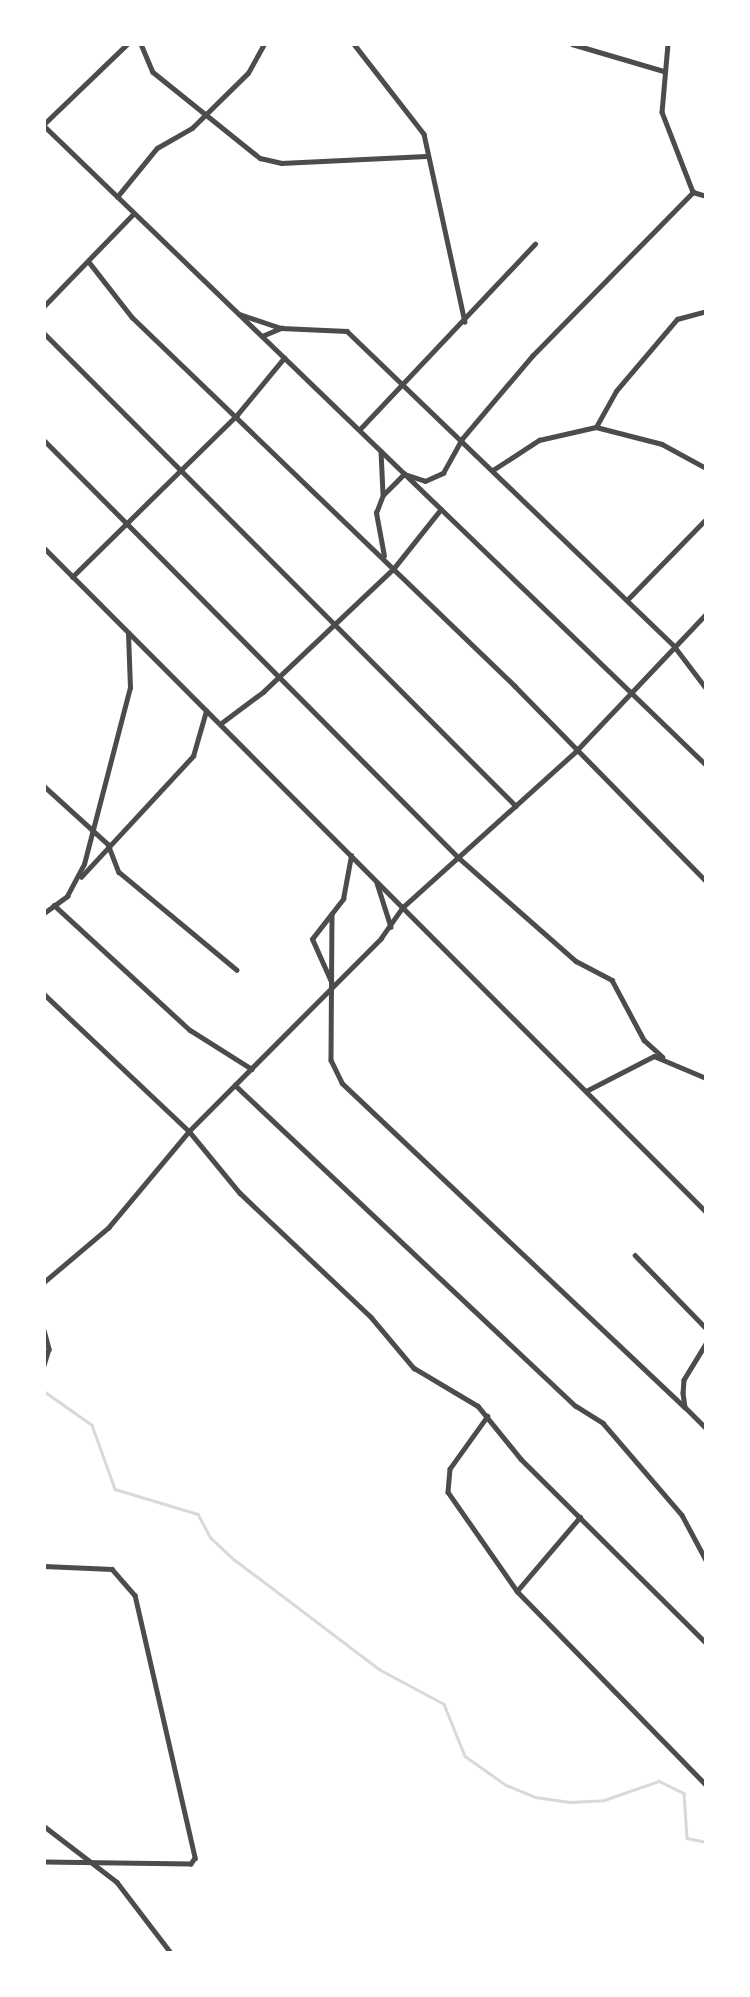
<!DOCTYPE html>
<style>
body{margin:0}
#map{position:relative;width:750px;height:1997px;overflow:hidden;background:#fff;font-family:"DejaVu Sans",sans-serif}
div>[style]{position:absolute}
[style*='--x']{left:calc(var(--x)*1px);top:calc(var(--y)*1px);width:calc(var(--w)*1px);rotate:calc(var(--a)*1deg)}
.stream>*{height:2.5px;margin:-1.25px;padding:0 1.25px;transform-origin:1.25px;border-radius:1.25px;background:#d9d9d9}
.minor>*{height:4.5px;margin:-2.25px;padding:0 2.25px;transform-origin:2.25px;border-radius:2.25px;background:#4c4c4c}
.tertiary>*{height:5px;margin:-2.5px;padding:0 2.5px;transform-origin:2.5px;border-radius:2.5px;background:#4c4c4c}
span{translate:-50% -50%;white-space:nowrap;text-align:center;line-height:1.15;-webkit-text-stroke:7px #fff;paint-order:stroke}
.frame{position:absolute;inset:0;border:46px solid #fff;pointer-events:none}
</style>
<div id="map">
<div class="stream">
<div style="--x:44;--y:1391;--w:59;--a:35.3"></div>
<div style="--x:92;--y:1425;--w:68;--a:70.2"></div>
<div style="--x:115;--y:1489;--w:87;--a:16.8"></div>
<div style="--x:198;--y:1514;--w:27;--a:62"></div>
<div style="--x:211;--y:1538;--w:33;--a:43"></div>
<div style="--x:235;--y:1560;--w:181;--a:37.1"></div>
<div style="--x:379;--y:1669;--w:74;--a:28.3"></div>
<div style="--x:444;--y:1704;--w:56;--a:68"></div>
<div style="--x:465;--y:1756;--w:50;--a:35.3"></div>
<div style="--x:506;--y:1785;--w:31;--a:22"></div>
<div style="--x:535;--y:1797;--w:35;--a:8"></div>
<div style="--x:570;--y:1802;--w:34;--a:-3"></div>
<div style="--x:604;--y:1800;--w:58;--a:-19.1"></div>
<div style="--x:659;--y:1781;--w:28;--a:26"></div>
<div style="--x:684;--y:1793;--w:45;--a:86.2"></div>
<div style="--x:687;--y:1838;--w:19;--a:12"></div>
</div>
<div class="minor">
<div style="--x:141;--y:44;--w:30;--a:67"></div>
<div style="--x:153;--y:72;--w:137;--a:38.8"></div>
<div style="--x:260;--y:158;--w:22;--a:13"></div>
<div style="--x:281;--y:163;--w:145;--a:-2.8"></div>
<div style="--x:354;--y:44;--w:114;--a:52.1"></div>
<div style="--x:424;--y:134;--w:192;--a:77.7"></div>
<div style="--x:572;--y:44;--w:96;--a:16.4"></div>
<div style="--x:668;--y:44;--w:68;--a:95"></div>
<div style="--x:662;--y:112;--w:86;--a:68.8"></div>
<div style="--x:44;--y:124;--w:115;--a:-43.9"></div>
<div style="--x:117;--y:197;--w:63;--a:-50.8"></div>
<div style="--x:157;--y:148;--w:40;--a:-29.7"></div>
<div style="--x:192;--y:128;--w:78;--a:-44.5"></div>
<div style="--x:248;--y:73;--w:33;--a:-61"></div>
<div style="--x:89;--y:262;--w:70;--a:52"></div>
<div style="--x:132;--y:317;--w:532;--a:43.93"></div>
<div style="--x:515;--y:686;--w:273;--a:45.6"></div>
<div style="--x:44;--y:306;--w:129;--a:-45.9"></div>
<div style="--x:239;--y:314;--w:44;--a:18.4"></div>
<div style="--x:281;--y:328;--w:66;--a:2.6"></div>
<div style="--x:347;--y:331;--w:455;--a:43.9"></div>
<div style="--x:675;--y:647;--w:51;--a:52.9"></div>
<div style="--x:44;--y:333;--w:668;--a:45.06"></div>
<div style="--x:262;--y:336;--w:21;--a:-23"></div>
<div style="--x:596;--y:427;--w:41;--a:-60.9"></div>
<div style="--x:616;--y:391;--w:94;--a:-49.7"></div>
<div style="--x:677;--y:319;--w:30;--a:-15"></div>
<div style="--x:359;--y:430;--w:256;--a:-46.6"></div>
<div style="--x:44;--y:440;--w:589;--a:45.21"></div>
<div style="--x:459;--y:858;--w:156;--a:41.4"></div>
<div style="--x:576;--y:961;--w:41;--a:27.8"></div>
<div style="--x:612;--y:980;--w:68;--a:61.9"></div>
<div style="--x:644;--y:1040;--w:25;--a:42"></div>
<div style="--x:381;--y:451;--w:43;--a:87.3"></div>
<div style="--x:493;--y:470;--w:55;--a:-33.1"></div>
<div style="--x:539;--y:440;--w:58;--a:-12.8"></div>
<div style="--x:596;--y:427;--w:68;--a:14.4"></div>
<div style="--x:662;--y:444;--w:50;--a:28.6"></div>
<div style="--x:384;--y:556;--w:44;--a:-100.5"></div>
<div style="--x:376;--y:513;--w:19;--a:-69"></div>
<div style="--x:383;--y:495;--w:30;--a:-45"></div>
<div style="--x:404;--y:474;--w:22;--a:18"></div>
<div style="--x:425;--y:481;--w:20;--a:-24"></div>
<div style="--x:443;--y:473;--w:38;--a:-61"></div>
<div style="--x:461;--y:440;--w:110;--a:-49.8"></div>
<div style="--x:532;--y:356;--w:230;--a:-45.5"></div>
<div style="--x:693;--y:192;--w:14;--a:17"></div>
<div style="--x:72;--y:577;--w:231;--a:-44.5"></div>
<div style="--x:237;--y:415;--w:74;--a:-50.5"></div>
<div style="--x:627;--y:600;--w:113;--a:-45.7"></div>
<div style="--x:220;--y:724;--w:54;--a:-36.7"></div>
<div style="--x:263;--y:692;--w:180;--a:-43.4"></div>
<div style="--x:394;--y:568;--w:75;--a:-51.5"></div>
<div style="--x:44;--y:786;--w:86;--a:42.2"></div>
<div style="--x:108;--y:844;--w:30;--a:69"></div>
<div style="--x:119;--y:872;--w:153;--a:39.7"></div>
<div style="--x:81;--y:877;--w:165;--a:-47.2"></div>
<div style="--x:193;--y:756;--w:47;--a:-73.9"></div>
<div style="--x:377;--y:883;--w:46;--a:72.3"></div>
<div style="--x:54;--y:905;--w:185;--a:42.6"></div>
<div style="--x:190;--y:1030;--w:73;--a:32.2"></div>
<div style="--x:44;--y:913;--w:29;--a:-36"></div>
<div style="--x:67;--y:896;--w:36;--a:-62"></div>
<div style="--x:84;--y:864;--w:182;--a:-75.4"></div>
<div style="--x:130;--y:688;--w:55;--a:-92.1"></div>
<div style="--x:332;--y:914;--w:146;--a:90.4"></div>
<div style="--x:331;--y:1060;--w:25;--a:64"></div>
<div style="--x:342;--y:1083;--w:472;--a:43.4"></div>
<div style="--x:333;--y:986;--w:51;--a:-114.1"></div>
<div style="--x:312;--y:939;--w:51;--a:-52.2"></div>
<div style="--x:343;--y:899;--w:44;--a:-79.5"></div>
<div style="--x:44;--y:994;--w:199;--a:43.4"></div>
<div style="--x:189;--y:1131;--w:80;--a:50.6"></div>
<div style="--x:240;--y:1193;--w:180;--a:43.4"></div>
<div style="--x:371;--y:1317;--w:67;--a:49.9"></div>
<div style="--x:414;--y:1368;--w:74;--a:30.7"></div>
<div style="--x:478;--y:1406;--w:68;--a:50.9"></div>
<div style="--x:521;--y:1459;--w:261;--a:44.8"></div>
<div style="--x:235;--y:1085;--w:468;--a:43.3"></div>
<div style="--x:576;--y:1406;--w:32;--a:32"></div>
<div style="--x:603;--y:1423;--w:121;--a:49.3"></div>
<div style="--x:682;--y:1515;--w:51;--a:61.9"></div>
<div style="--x:586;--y:1091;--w:76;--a:-27.2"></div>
<div style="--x:654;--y:1056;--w:56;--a:22.9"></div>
<div style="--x:635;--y:1255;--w:102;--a:45.8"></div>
<div style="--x:44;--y:1282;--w:84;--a:-40.2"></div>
<div style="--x:108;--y:1228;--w:126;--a:-50.1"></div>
<div style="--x:189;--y:1131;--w:272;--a:-45.1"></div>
<div style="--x:381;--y:938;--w:38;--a:-55"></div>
<div style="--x:403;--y:907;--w:232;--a:-42"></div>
<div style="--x:575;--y:752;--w:190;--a:-46.5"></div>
<div style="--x:44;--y:1330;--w:20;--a:75"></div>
<div style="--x:49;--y:1349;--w:17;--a:107"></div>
<div style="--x:706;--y:1344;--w:42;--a:121.4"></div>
<div style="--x:684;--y:1380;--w:13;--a:94"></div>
<div style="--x:683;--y:1393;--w:14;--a:82"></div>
<div style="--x:685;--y:1407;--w:30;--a:45"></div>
<div style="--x:488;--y:1416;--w:65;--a:125.6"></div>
<div style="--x:450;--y:1469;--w:23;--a:95"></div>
<div style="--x:448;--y:1492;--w:121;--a:55.1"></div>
<div style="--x:517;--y:1591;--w:271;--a:45.7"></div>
<div style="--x:44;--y:1566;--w:68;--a:2.5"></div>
<div style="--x:112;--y:1569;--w:35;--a:49"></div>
<div style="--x:135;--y:1595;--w:270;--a:77.1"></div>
<div style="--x:195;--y:1858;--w:7;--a:124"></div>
<div style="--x:191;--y:1864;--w:147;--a:-179.2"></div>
<div style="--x:517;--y:1591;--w:97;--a:-49.6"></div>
<div style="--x:44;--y:1826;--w:92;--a:37.5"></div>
<div style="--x:117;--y:1882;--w:89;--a:52.7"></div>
</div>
<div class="tertiary">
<div style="--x:44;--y:126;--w:920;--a:43.99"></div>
<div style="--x:44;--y:548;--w:938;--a:45.09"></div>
</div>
<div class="frame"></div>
</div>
